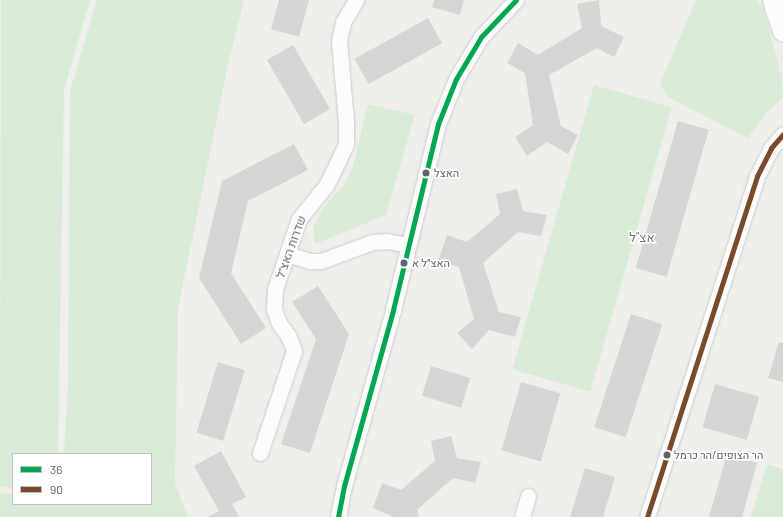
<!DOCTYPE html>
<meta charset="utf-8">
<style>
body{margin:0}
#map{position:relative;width:783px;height:517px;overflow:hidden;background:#efeeea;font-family:Barlow,Heebo,sans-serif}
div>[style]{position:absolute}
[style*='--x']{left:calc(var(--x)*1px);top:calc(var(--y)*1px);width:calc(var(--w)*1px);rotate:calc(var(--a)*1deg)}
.green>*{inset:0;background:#d8ebd6;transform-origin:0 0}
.building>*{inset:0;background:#d6d5d3;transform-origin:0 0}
.roads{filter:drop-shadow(0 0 1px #cbcccc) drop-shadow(0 0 1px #cbcccc)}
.street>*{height:15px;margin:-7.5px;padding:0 7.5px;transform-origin:7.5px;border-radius:7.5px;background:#fdfcfc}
.secondary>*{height:21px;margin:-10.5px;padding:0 10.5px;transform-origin:10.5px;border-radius:10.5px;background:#fdfcfc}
.bus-1>*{height:5px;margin:-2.5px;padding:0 2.5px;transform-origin:2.5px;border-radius:2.5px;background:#00a651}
.bus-2>*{height:5px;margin:-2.5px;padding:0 2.5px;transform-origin:2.5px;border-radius:2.5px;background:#7a4b2a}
.dots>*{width:11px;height:11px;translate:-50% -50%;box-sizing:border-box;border:2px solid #fff;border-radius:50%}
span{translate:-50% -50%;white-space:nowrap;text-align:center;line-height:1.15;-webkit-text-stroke:3px #fff;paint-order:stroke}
.bus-label{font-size:11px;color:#5f6368}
.left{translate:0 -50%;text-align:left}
.street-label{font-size:12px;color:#5f6368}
.neighbourhood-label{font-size:13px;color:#70757a}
.legend{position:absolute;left:12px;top:453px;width:140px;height:52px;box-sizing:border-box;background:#fff;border:1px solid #bfc1c3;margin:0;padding:5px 7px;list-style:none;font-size:12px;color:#5f6368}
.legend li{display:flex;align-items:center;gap:8px;height:20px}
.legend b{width:20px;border:1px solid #bfc1c3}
</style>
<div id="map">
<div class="green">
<div style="clip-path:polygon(1px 0,90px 0,64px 90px,58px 451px,57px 454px,13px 454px,13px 488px,0 486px)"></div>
<div style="clip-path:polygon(97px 0,244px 0,227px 69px,178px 309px,175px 483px,188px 517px,0 517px,0 493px,13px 494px,13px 504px,151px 504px,151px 454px,64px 454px,68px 384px,70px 91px)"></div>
<div style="clip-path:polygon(696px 0,757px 0,764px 11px,781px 74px,783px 98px,767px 112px,748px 138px,668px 97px,660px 83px)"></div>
<div style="left:594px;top:85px;width:81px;height:296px;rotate:16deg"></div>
<div style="clip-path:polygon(368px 104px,415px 115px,386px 215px,315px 244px,313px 228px,322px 209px,344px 185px,353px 166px)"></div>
<div style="clip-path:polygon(767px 464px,783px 469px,783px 517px,751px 517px)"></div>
</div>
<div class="building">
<div style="clip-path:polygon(279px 0,309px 0,299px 37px,271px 29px)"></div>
<div style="clip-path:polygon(434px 0,464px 0,460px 15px,432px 7px)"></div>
<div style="clip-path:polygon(599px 0,601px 26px,624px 37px,614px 57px,597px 48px,549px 75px,561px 126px,578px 135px,568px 154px,547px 142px,527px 156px,515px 137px,533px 125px,525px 73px,507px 63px,518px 43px,538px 55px,582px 28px,577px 4px)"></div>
<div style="left:428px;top:18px;width:29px;height:84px;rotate:61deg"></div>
<div style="left:293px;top:45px;width:74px;height:30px;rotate:60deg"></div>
<div style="left:678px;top:121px;width:32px;height:153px;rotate:16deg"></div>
<div style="clip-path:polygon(294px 144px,308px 170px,248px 201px,231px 273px,266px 328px,241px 344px,199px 278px,222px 181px)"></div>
<div style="clip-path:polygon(517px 189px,523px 211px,547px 215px,541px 236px,518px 232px,483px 263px,499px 312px,521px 317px,515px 337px,489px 330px,472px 349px,457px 333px,474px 319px,459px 267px,438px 261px,447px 235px,467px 242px,500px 214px,496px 194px)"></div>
<div style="clip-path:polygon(318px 286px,349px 334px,310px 453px,281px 444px,316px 339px,292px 302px)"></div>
<div style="left:631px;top:314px;width:33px;height:119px;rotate:18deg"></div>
<div style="clip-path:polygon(779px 342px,783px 343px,783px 382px,768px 378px)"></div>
<div style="left:218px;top:362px;width:28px;height:74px;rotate:17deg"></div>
<div style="left:431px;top:366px;width:41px;height:31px;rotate:17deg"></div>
<div style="left:521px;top:382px;width:41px;height:71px;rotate:16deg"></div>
<div style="left:715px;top:384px;width:46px;height:45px;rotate:16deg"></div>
<div style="clip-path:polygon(451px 436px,457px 458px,481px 462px,475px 483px,453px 478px,417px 510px,419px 517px,394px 517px,373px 508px,382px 483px,401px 490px,435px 461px,431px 441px)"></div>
<div style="clip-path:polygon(221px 451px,246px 497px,232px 504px,239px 517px,207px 517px,219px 511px,194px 466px)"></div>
<div style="clip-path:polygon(727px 454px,757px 463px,742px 517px,709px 517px)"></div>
<div style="clip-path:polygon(585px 468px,615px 477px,603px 517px,570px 517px)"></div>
</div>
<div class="roads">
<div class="street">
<div style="--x:287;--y:254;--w:24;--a:17"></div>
<div style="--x:310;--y:261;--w:11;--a:0"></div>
<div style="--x:321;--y:261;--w:54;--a:-20.4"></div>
<div style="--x:372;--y:242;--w:15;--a:-4"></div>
<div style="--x:387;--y:241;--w:21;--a:11"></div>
<div style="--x:260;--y:453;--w:108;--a:-71.6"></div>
<div style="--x:294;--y:351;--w:15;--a:-110"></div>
<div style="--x:289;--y:337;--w:17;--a:-126"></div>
<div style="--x:279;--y:323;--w:15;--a:-110"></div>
<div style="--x:274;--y:309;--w:20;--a:-87"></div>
<div style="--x:275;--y:289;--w:74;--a:-71.1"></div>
<div style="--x:299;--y:219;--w:45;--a:-51.3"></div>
<div style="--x:327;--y:184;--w:44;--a:-64.6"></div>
<div style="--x:346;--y:144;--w:22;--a:-90"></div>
<div style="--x:346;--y:122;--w:81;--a:-94.9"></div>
<div style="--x:339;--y:41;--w:19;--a:-78"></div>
<div style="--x:343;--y:22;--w:26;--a:-59"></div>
<div style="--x:338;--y:517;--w:32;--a:-79"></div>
<div style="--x:344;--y:486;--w:183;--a:-74.4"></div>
<div style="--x:393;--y:310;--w:191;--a:-76.4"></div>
<div style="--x:438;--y:124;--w:48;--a:-68.2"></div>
<div style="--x:456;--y:79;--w:49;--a:-59.2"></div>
<div style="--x:481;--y:37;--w:51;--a:-46.6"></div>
<div style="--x:522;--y:517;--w:22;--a:-74"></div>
<div style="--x:647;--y:517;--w:358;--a:-72.1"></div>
<div style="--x:757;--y:176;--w:31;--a:-63"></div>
<div style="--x:771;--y:148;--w:18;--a:-49"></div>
</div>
<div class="secondary">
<div style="--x:773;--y:0;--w:32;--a:72"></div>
</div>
</div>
<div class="bus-1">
<div style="--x:338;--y:517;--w:32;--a:-79"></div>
<div style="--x:344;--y:486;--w:183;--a:-74.4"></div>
<div style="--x:393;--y:310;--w:191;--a:-76.4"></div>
<div style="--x:438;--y:124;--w:48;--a:-68.2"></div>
<div style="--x:456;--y:79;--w:49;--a:-59.2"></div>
<div style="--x:481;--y:37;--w:51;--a:-46.6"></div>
</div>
<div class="bus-2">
<div style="--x:647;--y:517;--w:358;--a:-72.1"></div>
<div style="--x:757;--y:176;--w:31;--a:-63"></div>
<div style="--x:771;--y:148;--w:18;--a:-49"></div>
</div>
<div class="dots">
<div style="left:426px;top:173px;background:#5f6368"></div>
<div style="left:404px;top:263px;background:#5f6368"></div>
<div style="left:667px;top:455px;background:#5f6368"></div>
</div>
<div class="bus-label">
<span class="left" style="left:434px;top:173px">האצל</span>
<span class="left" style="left:412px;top:263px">האצ״ל א</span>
<span class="left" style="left:674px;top:455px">הר הצופים/הר כרמל</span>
</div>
<div class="street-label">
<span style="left:291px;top:247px;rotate:-70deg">שדרות האצ"ל</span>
</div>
<div class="neighbourhood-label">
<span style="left:642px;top:237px">אצ"ל</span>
</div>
<ul class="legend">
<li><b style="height:5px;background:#00a651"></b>36</li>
<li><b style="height:5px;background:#7a4b2a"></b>90</li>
</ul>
</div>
